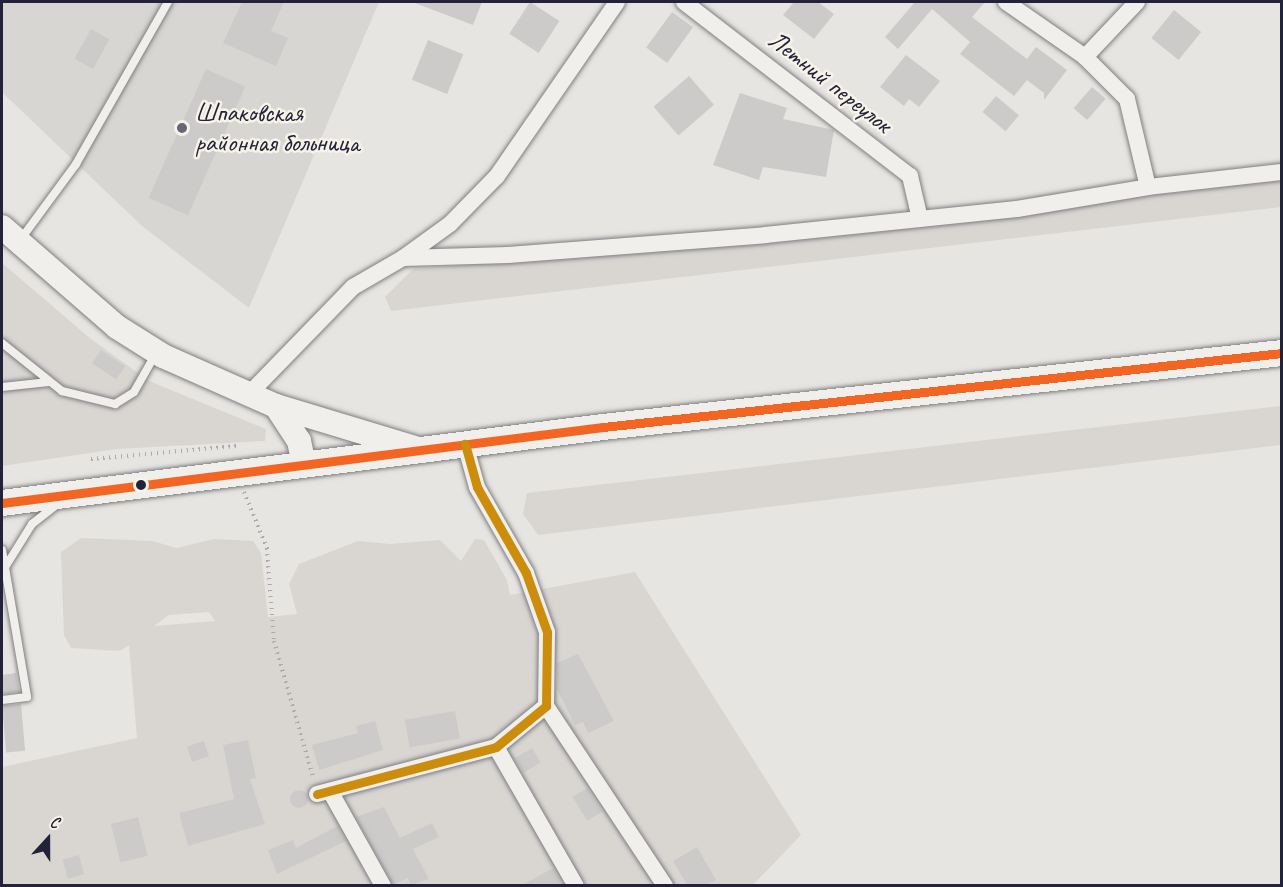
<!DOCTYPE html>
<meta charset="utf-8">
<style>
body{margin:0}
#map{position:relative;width:1283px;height:887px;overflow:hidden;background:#e7e5e1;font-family:Caveat,sans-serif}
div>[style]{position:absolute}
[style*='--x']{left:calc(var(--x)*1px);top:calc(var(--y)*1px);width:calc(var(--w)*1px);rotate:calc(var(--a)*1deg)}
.built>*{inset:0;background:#d8d6d3}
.green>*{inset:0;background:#d9d6d2}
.building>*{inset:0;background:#cdcbc9;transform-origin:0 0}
.round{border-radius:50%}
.path>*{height:4px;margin-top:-2px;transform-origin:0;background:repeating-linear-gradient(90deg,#acaaab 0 1.5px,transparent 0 6px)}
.roads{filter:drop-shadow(0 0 2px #7f7e81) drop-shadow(0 0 2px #7f7e81)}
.lane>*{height:8px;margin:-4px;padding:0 4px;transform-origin:4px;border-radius:4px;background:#f0efeb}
.street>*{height:16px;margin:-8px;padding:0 8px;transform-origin:8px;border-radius:8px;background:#f0efeb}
.secondary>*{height:24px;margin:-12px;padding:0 12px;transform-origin:12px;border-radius:12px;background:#f0efeb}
.primary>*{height:26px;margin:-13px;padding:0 13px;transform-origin:13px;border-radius:13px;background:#f0efeb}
.bus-1>*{height:9px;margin:-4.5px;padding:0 4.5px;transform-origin:4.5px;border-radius:4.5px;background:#f26522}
.bus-2>*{height:9px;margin:-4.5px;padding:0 4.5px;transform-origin:4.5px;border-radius:4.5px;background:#cc8c0c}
.dots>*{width:16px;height:16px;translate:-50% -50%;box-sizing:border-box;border:3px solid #f7f3e8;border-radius:50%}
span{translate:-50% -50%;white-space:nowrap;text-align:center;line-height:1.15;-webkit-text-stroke:5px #f7f3e8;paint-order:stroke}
.street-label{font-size:26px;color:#22223b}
.poi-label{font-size:26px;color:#22223b}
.left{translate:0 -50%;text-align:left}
.frame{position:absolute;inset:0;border:3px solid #22223b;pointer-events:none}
.north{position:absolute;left:18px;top:809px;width:60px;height:60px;-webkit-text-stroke:4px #f7f3e8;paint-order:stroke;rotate:21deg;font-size:16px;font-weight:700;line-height:24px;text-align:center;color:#22223b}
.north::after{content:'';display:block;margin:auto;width:21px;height:27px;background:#22223b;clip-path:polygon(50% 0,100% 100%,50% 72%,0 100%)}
</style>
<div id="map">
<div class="built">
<div style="clip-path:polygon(2px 2px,379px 2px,249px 308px,142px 226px,2px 92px)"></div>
</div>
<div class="green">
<div style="clip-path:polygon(1281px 177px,1281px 207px,391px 311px,385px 297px,413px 269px,509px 262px)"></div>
<div style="clip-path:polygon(2px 263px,91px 339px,149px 381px,266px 429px,265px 441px,117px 449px,2px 466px)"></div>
<div style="clip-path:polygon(1281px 406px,1281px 445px,538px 535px,523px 514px,527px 493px)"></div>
<div style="clip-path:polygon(evenodd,81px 538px,152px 541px,177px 548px,214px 539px,253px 541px,261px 553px,268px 617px,297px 614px,289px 584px,299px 564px,358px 541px,390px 544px,440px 540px,461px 561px,475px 539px,484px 540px,507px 580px,510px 595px,635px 572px,801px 835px,753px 885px,2px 885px,2px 767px,137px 738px,129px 645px,120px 651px,71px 648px,64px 635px,61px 552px,81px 538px,209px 612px,215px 621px,154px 626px,169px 615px,209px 612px)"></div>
</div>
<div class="building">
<div style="clip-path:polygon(242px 2px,284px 2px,271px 31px,288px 38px,276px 66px,223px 43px)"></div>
<div style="clip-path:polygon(412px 2px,482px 2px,473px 25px)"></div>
<div style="left:530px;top:2px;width:35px;height:38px;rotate:33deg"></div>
<div style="clip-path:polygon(794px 2px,818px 2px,834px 14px,814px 39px,783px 15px)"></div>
<div style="clip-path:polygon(915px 2px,985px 2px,972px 17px,1027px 59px,1036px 47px,1067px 70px,1044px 100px,1044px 93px,1027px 80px,1014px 96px,960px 54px,970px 42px,932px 9px,898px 49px,885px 37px)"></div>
<div style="left:1174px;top:10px;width:35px;height:36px;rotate:39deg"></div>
<div style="left:672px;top:12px;width:26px;height:44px;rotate:36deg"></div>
<div style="left:91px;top:29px;width:21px;height:34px;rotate:29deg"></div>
<div style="left:428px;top:40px;width:38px;height:43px;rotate:22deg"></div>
<div style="clip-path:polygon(906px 55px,940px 81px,919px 107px,909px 99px,904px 106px,880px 87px)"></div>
<div style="left:206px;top:69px;width:43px;height:141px;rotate:24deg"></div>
<div style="left:689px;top:76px;width:38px;height:47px;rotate:49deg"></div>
<div style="left:1092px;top:87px;width:18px;height:28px;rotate:41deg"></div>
<div style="clip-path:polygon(740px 93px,787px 108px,783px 119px,834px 130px,826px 177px,763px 167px,759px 180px,713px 165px)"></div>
<div style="left:996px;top:96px;width:30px;height:21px;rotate:40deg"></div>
<div style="left:101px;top:350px;width:29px;height:16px;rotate:34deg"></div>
<div style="clip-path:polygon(578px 654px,614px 721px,588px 733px,583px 722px,575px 725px,557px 689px,557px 663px)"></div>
<div style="clip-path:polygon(16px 673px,19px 692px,2px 694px,2px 675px)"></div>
<div style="left:21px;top:704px;width:47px;height:19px;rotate:85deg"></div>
<div style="left:455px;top:711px;width:28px;height:51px;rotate:80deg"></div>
<div style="clip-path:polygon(375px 721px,383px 750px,319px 770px,312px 745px,358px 733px,356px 726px)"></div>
<div style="clip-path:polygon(248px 740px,256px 778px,250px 779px,265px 824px,188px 846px,179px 813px,234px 799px,223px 745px)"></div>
<div style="left:204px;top:741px;width:16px;height:18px;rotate:72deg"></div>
<div style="left:532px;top:748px;width:17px;height:20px;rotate:59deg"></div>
<div style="left:587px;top:788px;width:28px;height:17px;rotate:58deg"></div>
<div class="round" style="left:290px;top:790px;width:18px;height:18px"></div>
<div style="clip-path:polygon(384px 807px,400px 838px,432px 823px,439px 837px,413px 849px,429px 879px,411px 885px,408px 878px,393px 885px,356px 817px)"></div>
<div style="left:138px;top:817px;width:40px;height:28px;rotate:76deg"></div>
<div style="clip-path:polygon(337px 826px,346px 841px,277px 874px,268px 850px,293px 840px,296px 848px)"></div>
<div style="clip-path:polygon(697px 847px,716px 880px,706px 885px,687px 885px,673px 861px)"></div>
<div style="left:79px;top:855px;width:20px;height:17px;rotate:75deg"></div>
<div style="clip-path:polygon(553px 868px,563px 885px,522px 885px)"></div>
</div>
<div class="path">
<div style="--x:91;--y:459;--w:146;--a:-5.1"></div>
<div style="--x:244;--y:492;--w:61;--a:67.7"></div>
<div style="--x:267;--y:548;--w:93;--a:85.7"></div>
<div style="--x:274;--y:641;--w:141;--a:74"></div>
</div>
<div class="roads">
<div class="lane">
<div style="--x:21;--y:239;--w:93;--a:-53.7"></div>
<div style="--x:76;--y:164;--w:186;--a:-60.4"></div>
<div style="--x:2;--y:343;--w:77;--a:38.7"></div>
<div style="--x:62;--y:391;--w:55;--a:13.8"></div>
<div style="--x:115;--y:404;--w:22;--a:-32"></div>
<div style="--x:134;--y:392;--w:43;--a:-60.4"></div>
<div style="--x:2;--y:387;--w:47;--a:-6.1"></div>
<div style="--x:2;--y:550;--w:149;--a:80.3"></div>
<div style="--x:27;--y:697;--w:25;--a:173"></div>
<div style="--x:4;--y:569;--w:53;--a:-58.1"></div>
<div style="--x:32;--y:524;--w:33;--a:-38"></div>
</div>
<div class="street">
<div style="--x:684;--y:2;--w:285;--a:37.6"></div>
<div style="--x:910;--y:176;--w:44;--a:76.9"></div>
<div style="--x:1006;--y:2;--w:96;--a:34.8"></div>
<div style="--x:1137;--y:2;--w:76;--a:133.4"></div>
<div style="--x:1085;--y:57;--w:59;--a:45"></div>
<div style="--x:1127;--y:99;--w:90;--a:76.6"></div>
<div style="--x:403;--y:258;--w:58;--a:-35.9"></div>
<div style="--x:450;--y:224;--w:67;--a:-45.6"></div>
<div style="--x:497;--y:176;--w:211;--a:-55.4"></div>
<div style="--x:249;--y:394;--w:149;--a:-45.8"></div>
<div style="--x:353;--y:287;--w:58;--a:-30.1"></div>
<div style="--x:403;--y:258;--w:105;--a:-1.6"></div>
<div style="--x:508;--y:255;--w:258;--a:-4.4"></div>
<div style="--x:765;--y:235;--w:253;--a:-5.9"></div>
<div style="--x:1017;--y:209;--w:133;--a:-9.5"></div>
<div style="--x:1148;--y:187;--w:135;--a:-6.4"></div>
<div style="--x:546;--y:706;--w:216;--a:56.5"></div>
<div style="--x:496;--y:747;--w:160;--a:60.1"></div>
<div style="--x:330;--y:791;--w:109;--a:60.8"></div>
<div style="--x:317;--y:794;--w:185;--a:-14.7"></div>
<div style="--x:496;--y:747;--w:65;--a:-39.4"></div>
<div style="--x:546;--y:706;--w:74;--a:-89.2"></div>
<div style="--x:547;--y:632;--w:63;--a:-109.6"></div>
<div style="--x:526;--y:573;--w:99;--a:-119.7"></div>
<div style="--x:477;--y:487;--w:45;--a:-105.6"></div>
</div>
<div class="secondary">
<div style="--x:2;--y:227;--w:152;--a:41"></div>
<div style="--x:117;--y:327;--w:54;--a:32.2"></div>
<div style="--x:163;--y:356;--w:124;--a:23.9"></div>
<div style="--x:276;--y:406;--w:152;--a:16.8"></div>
<div style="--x:276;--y:406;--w:42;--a:56.7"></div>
<div style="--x:299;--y:441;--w:25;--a:78"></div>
</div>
<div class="primary">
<div style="--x:2;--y:503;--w:606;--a:-7.21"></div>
<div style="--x:603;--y:427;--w:683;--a:-6.22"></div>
</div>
</div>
<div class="bus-1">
<div style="--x:2;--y:503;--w:606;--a:-7.21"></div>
<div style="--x:603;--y:427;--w:683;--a:-6.22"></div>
</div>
<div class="bus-2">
<div style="--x:317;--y:794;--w:185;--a:-14.7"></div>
<div style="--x:496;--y:747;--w:65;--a:-39.4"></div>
<div style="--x:546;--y:706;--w:74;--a:-89.2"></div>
<div style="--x:547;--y:632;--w:63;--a:-109.6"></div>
<div style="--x:526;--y:573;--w:99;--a:-119.7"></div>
<div style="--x:477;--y:487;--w:45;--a:-105.6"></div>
</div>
<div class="dots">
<div style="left:182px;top:128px;background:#676675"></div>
<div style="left:141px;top:485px;background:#22223b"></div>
</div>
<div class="street-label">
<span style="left:830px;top:82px;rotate:38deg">Летний переулок</span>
</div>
<div class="poi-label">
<span class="left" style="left:195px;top:128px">Шпаковская<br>районная больница</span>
</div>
<div class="frame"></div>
<div class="north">С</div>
</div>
